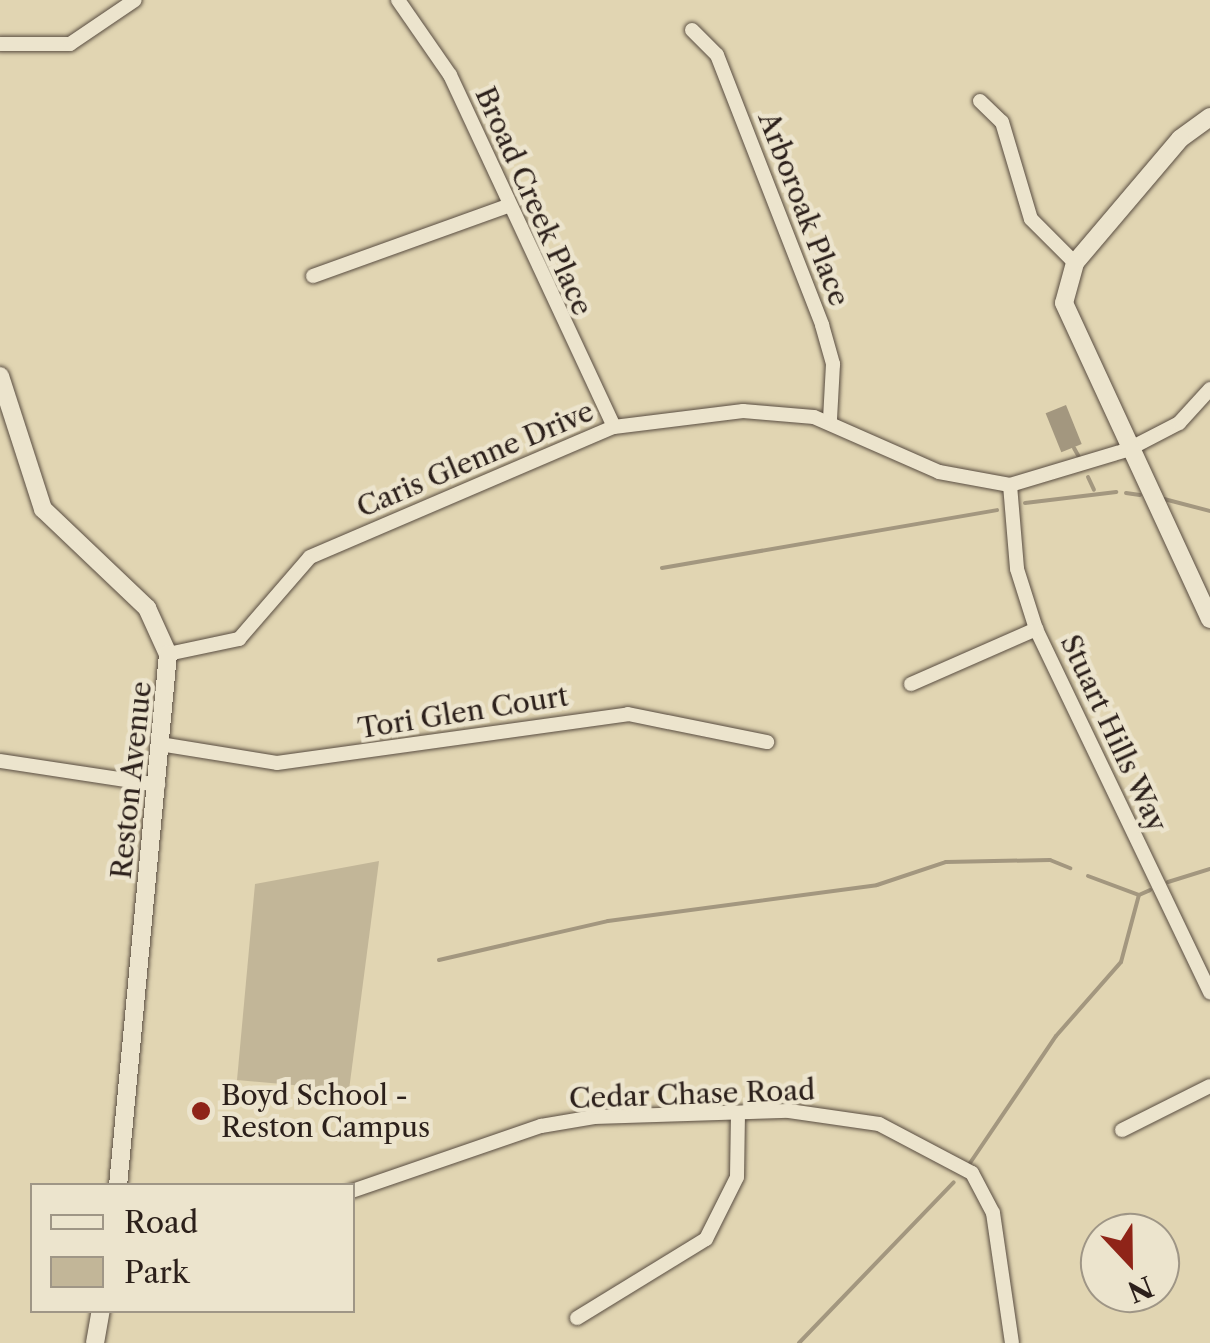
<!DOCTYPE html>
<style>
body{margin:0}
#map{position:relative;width:1210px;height:1343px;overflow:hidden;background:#e1d5b2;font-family:"Libre Caslon Text",serif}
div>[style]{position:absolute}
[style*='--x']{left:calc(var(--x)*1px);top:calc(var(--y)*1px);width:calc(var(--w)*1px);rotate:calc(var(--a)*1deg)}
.green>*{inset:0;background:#c2b698}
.water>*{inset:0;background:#a3977f;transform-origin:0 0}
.stream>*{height:4px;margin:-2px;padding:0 2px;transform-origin:2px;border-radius:2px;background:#a3977f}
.roads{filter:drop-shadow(0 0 2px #594d41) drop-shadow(0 0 2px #594d41)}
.minor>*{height:14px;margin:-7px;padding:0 7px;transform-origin:7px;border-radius:7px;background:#ece4cd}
.tertiary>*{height:18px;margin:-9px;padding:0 9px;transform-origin:9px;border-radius:9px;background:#ece4cd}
.dots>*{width:28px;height:28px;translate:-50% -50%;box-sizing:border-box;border:5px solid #ece4cd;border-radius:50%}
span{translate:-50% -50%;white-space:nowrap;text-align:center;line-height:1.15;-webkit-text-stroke:9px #ece4cd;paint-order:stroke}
.street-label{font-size:28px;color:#2c201b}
.poi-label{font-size:28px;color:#2c201b}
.left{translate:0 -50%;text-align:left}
.legend{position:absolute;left:30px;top:1183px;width:325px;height:130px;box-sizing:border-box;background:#ece4cd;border:2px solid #9f9686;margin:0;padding:12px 18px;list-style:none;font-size:30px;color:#2c201b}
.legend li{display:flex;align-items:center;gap:20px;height:50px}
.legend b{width:50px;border:2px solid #9f9686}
.north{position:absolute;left:1080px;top:1213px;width:100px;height:100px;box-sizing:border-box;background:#ece4cd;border:2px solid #9f9686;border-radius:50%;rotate:158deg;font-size:28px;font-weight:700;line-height:40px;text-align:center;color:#2c201b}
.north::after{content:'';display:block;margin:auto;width:35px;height:45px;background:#8f2418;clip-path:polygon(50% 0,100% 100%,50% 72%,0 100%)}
</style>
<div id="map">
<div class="green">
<div style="clip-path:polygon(379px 861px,349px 1090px,237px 1080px,255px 884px)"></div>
</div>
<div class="water">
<div style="left:1066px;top:405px;width:42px;height:22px;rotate:68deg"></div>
</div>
<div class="stream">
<div style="--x:1074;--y:448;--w:13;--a:61"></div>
<div style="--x:1088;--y:477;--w:14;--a:65"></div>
<div style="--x:1126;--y:493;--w:14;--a:8"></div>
<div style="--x:1164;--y:499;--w:48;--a:14.6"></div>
<div style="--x:1025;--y:503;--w:92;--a:-6.9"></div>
<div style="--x:662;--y:568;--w:340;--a:-9.8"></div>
<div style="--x:1088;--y:876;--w:54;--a:20.4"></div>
<div style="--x:1168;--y:882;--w:44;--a:-17.2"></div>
<div style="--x:1139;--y:895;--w:12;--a:-24"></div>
<div style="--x:439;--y:960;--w:173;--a:-13"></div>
<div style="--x:608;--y:921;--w:271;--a:-7.6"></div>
<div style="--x:877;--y:885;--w:73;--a:-18.4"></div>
<div style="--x:946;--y:862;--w:104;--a:-1.1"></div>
<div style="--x:1050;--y:860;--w:22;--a:22"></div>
<div style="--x:968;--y:1166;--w:157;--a:-55.9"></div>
<div style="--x:1056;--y:1036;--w:98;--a:-48.7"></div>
<div style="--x:1121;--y:962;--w:69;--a:-75"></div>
<div style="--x:799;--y:1343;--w:223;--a:-46.1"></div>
</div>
<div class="roads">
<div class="minor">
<div style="--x:398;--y:0;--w:91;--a:55.3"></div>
<div style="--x:450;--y:75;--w:388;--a:65"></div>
<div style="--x:692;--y:30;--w:35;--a:45"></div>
<div style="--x:717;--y:55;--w:290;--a:68.7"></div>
<div style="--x:822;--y:325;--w:41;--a:74.2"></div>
<div style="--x:833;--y:364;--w:56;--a:93.1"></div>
<div style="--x:0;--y:44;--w:70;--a:0"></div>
<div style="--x:70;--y:44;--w:78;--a:-34.1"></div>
<div style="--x:980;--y:101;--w:30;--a:44"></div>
<div style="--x:1002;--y:122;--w:101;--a:73.4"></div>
<div style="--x:1031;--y:219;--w:62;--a:45"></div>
<div style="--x:313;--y:276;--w:209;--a:-19.8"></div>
<div style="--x:1010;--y:485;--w:84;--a:85.2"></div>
<div style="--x:1017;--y:569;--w:63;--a:72.4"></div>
<div style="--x:1036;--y:629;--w:403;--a:64.4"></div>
<div style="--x:168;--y:654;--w:73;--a:-11.9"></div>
<div style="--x:239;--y:639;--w:108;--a:-49.1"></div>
<div style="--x:310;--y:557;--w:331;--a:-23.2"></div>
<div style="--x:614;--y:427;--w:130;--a:-7.1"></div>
<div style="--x:743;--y:411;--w:71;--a:4.8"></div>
<div style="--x:814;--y:417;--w:137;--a:23.7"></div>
<div style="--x:939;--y:472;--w:72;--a:10.4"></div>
<div style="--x:1010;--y:485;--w:122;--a:-16.7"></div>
<div style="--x:1127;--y:450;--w:59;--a:-27.4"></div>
<div style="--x:1179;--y:423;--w:46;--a:-47.6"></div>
<div style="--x:911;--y:684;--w:137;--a:-23.7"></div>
<div style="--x:166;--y:745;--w:112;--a:9.2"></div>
<div style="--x:277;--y:763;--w:354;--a:-7.9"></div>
<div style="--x:628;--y:714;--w:142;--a:11.4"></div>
<div style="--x:0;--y:761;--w:160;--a:8.6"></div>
<div style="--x:1122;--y:1130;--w:98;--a:-26.6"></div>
<div style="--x:352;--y:1191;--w:200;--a:-19"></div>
<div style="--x:541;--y:1126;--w:54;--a:-9.6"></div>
<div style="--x:594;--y:1117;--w:195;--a:-1.8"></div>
<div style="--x:789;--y:1111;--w:91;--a:8.2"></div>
<div style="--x:879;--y:1124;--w:105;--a:27.8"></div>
<div style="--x:972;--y:1173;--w:45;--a:62.3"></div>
<div style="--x:993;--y:1213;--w:131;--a:81.7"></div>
<div style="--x:577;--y:1318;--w:151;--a:-31.5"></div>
<div style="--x:706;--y:1239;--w:69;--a:-63.4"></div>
<div style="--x:737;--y:1177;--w:64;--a:-89.1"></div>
</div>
<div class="tertiary">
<div style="--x:1210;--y:117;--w:37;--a:144"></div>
<div style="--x:1180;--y:139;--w:162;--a:130.3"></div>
<div style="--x:1075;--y:263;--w:41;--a:105.4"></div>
<div style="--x:1064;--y:303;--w:348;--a:65.2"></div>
<div style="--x:0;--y:376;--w:140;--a:72.1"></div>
<div style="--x:43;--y:509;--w:144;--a:43.6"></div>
<div style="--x:147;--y:608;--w:51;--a:65.5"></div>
<div style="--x:168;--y:654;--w:534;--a:95.37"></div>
<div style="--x:95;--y:1343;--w:34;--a:-80"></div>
</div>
</div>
<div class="dots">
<div style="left:201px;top:1111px;background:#8f2418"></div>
</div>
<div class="street-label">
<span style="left:534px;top:201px;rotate:66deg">Broad Creek Place</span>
<span style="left:804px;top:209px;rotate:69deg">Arboroak Place</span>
<span style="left:475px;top:459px;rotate:-23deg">Caris Glenne Drive</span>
<span style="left:463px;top:712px;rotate:-9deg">Tori Glen Court</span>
<span style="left:1114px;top:733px;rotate:65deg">Stuart Hills Way</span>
<span style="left:131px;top:780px;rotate:-84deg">Reston Avenue</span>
<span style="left:692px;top:1094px;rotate:-2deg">Cedar Chase Road</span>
</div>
<div class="poi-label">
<span class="left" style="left:221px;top:1111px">Boyd School -<br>Reston Campus</span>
</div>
<ul class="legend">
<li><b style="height:12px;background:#ece4cd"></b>Road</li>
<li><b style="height:28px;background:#c2b698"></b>Park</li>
</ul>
<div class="north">N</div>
</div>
